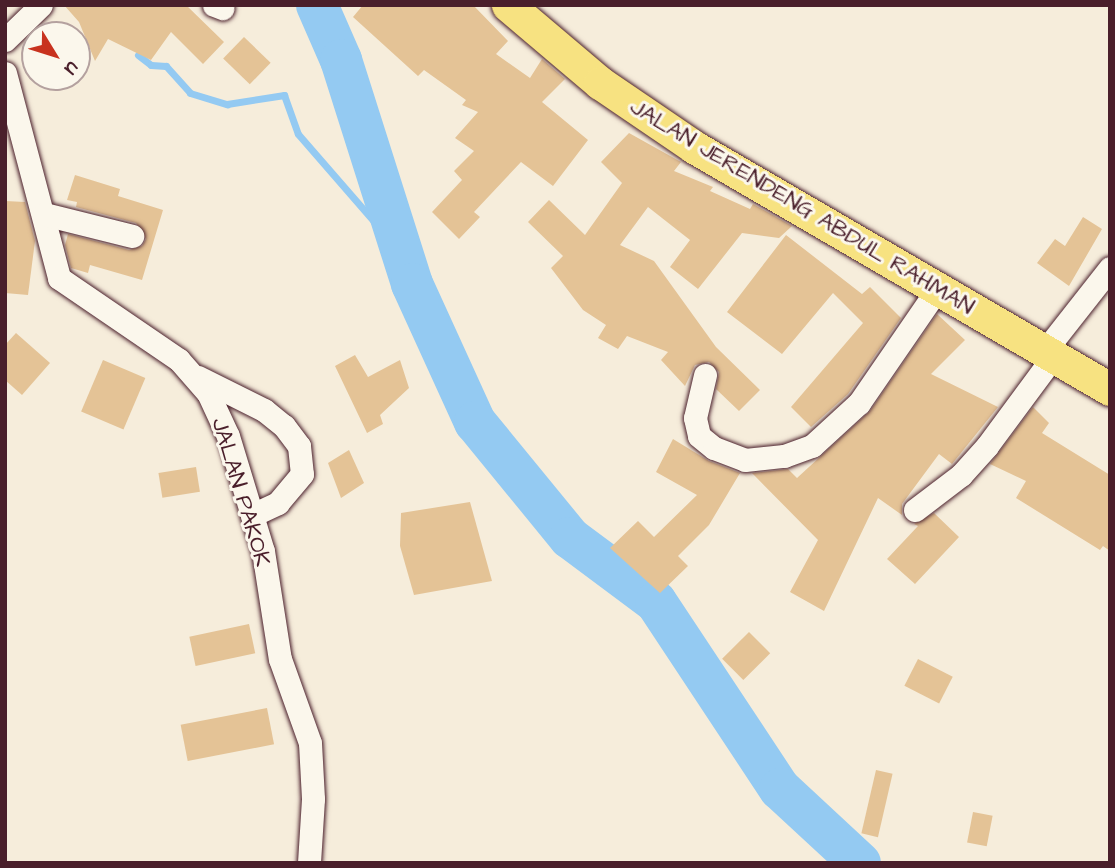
<!DOCTYPE html>
<style>
body{margin:0}
#map{position:relative;width:1115px;height:868px;overflow:hidden;background:#f6eddb;font-family:"Architects Daughter",sans-serif}
div>[style]{position:absolute}
[style*='--x']{left:calc(var(--x)*1px);top:calc(var(--y)*1px);width:calc(var(--w)*1px);rotate:calc(var(--a)*1deg)}
.stream>*{height:7px;margin:-3.5px;padding:0 3.5px;transform-origin:3.5px;border-radius:3.5px;background:#94caf2}
.river>*{height:42px;margin:-21px;padding:0 21px;transform-origin:21px;border-radius:21px;background:#94caf2}
.building>*{inset:0;background:#e4c396;transform-origin:0 0}
.roads{filter:drop-shadow(0 0 2px #4a1f2b) drop-shadow(0 0 2px #4a1f2b)}
.minor>*{height:23px;margin:-11.5px;padding:0 11.5px;transform-origin:11.5px;border-radius:11.5px;background:#fbf7ec}
.highway>*{height:33px;margin:-16.5px;padding:0 16.5px;transform-origin:16.5px;border-radius:16.5px;background:#f7e281}
span{translate:-50% -50%;white-space:nowrap;text-align:center;line-height:1.15;-webkit-text-stroke:6px #fbf7ec;paint-order:stroke}
.street-label{font-size:23px;color:#4a1f2b}
.frame{position:absolute;inset:0;border:7px solid #4a1f2b;pointer-events:none}
.north{position:absolute;left:21px;top:21px;width:70px;height:70px;box-sizing:border-box;background:#fbf7ec;border:2px solid #b4a19f;border-radius:50%;rotate:128deg;font-size:19px;font-weight:700;line-height:28px;text-align:center;color:#4a1f2b}
.north::after{content:'';display:block;margin:auto;width:24px;height:32px;background:#c8321e;clip-path:polygon(50% 0,100% 100%,50% 72%,0 100%)}
</style>
<div id="map">
<div class="stream">
<div style="--x:138;--y:55;--w:16;--a:38"></div>
<div style="--x:151;--y:65;--w:15;--a:4"></div>
<div style="--x:166;--y:66;--w:36;--a:48"></div>
<div style="--x:190;--y:93;--w:39;--a:17"></div>
<div style="--x:227;--y:104;--w:58;--a:-9"></div>
<div style="--x:284;--y:95;--w:41;--a:70.3"></div>
<div style="--x:298;--y:134;--w:160;--a:49"></div>
</div>
<div class="river">
<div style="--x:317;--y:5;--w:60;--a:66.4"></div>
<div style="--x:341;--y:60;--w:235;--a:72.4"></div>
<div style="--x:412;--y:284;--w:152;--a:65.5"></div>
<div style="--x:475;--y:422;--w:150;--a:50.7"></div>
<div style="--x:570;--y:538;--w:107;--a:36.7"></div>
<div style="--x:656;--y:602;--w:224;--a:56.5"></div>
<div style="--x:780;--y:789;--w:109;--a:42.8"></div>
</div>
<div class="building">
<div style="clip-path:polygon(64px 5px,186px 5px,224px 42px,203px 64px,171px 32px,151px 60px,108px 39px,95px 61px,79px 22px)"></div>
<div style="clip-path:polygon(363px 5px,473px 5px,508px 41px,496px 54px,530px 78px,542px 59px,565px 79px,542px 102px,588px 140px,553px 186px,521px 162px,474px 212px,480px 217px,459px 239px,432px 212px,462px 180px,454px 171px,474px 151px,455px 138px,478px 112px,462px 105px,466px 100px,424px 70px,418px 76px,353px 17px)"></div>
<div style="left:244px;top:37px;width:37px;height:30px;rotate:44deg"></div>
<div style="clip-path:polygon(629px 133px,681px 162px,674px 171px,713px 187px,710px 191px,750px 209px,753px 204px,792px 226px,779px 238px,742px 233px,698px 289px,670px 267px,690px 240px,648px 207px,620px 245px,654px 261px,716px 347px,760px 390px,739px 411px,716px 389px,719px 372px,709px 362px,695px 365px,685px 386px,661px 360px,668px 352px,627px 336px,618px 349px,598px 338px,606px 325px,583px 310px,551px 268px,563px 256px,528px 222px,549px 200px,585px 235px,622px 183px,601px 162px)"></div>
<div style="clip-path:polygon(75px 175px,120px 189px,118px 196px,163px 210px,142px 280px,90px 265px,88px 273px,71px 268px,65px 245px,68px 234px,129px 250px,142px 246px,146px 239px,136px 223px,76px 207px,77px 202px,67px 200px)"></div>
<div style="clip-path:polygon(5px 201px,25px 202px,35px 241px,28px 295px,5px 293px)"></div>
<div style="clip-path:polygon(1083px 217px,1102px 229px,1069px 286px,1037px 263px,1055px 239px,1065px 246px)"></div>
<div style="clip-path:polygon(786px 235px,862px 294px,870px 287px,901px 318px,848px 394px,811px 427px,791px 407px,863px 323px,833px 293px,782px 354px,727px 312px)"></div>
<div style="clip-path:polygon(937px 314px,965px 340px,931px 374px,998px 407px,952px 464px,939px 454px,902px 504px,902px 515px,878px 498px,824px 611px,790px 592px,818px 540px,752px 473px,788px 469px,797px 478px,870px 411px)"></div>
<div style="clip-path:polygon(16px 333px,50px 363px,22px 395px,5px 380px,5px 345px)"></div>
<div style="clip-path:polygon(355px 355px,368px 377px,400px 360px,409px 388px,380px 415px,383px 424px,367px 433px,335px 366px)"></div>
<div style="left:103px;top:360px;width:46px;height:56px;rotate:23deg"></div>
<div style="clip-path:polygon(1033px 407px,1049px 423px,1042px 433px,1110px 475px,1110px 551px,1103px 546px,1100px 550px,1016px 498px,1026px 481px,990px 464px)"></div>
<div style="clip-path:polygon(673px 439px,709px 461px,740px 473px,709px 525px,678px 556px,688px 566px,660px 593px,610px 548px,638px 521px,654px 537px,697px 495px,656px 472px)"></div>
<div style="clip-path:polygon(349px 450px,364px 483px,341px 498px,328px 463px)"></div>
<div style="left:196px;top:467px;width:25px;height:38px;rotate:81deg"></div>
<div style="clip-path:polygon(470px 502px,492px 581px,414px 595px,400px 546px,401px 513px)"></div>
<div style="clip-path:polygon(934px 513px,959px 537px,915px 584px,887px 559px,918px 526px,914px 524px)"></div>
<div style="left:249px;top:624px;width:30px;height:61px;rotate:78deg"></div>
<div style="left:749px;top:632px;width:30px;height:38px;rotate:45deg"></div>
<div style="left:918px;top:659px;width:39px;height:30px;rotate:27deg"></div>
<div style="left:267px;top:708px;width:37px;height:88px;rotate:79deg"></div>
<div style="left:876px;top:770px;width:17px;height:65px;rotate:13deg"></div>
<div style="left:973px;top:812px;width:20px;height:31px;rotate:11deg"></div>
</div>
<div class="roads">
<div class="minor">
<div style="--x:214;--y:5;--w:9;--a:21"></div>
<div style="--x:5;--y:40;--w:50;--a:-44.2"></div>
<div style="--x:5;--y:73;--w:212;--a:75.2"></div>
<div style="--x:59;--y:278;--w:145;--a:34.3"></div>
<div style="--x:179;--y:360;--w:44;--a:48.7"></div>
<div style="--x:208;--y:393;--w:47;--a:65.1"></div>
<div style="--x:228;--y:436;--w:120;--a:73.1"></div>
<div style="--x:263;--y:551;--w:109;--a:81.1"></div>
<div style="--x:280;--y:659;--w:89;--a:70.3"></div>
<div style="--x:310;--y:743;--w:56;--a:86.9"></div>
<div style="--x:313;--y:799;--w:64;--a:93.6"></div>
<div style="--x:44;--y:214;--w:91;--a:14"></div>
<div style="--x:1043;--y:353;--w:108;--a:-51.8"></div>
<div style="--x:705;--y:375;--w:44;--a:103.1"></div>
<div style="--x:695;--y:418;--w:18;--a:77"></div>
<div style="--x:699;--y:436;--w:19;--a:39"></div>
<div style="--x:714;--y:448;--w:33;--a:21"></div>
<div style="--x:745;--y:460;--w:39;--a:-6"></div>
<div style="--x:784;--y:456;--w:30;--a:-20"></div>
<div style="--x:812;--y:446;--w:64;--a:-42.5"></div>
<div style="--x:859;--y:403;--w:140;--a:-55.5"></div>
<div style="--x:198;--y:377;--w:74;--a:26.6"></div>
<div style="--x:264;--y:410;--w:26;--a:39"></div>
<div style="--x:284;--y:426;--w:25;--a:53"></div>
<div style="--x:299;--y:446;--w:28;--a:84"></div>
<div style="--x:302;--y:474;--w:38;--a:130"></div>
<div style="--x:278;--y:503;--w:29;--a:155"></div>
<div style="--x:915;--y:510;--w:58;--a:-37.3"></div>
<div style="--x:961;--y:475;--w:39;--a:-48"></div>
<div style="--x:987;--y:446;--w:109;--a:-53.5"></div>
</div>
<div class="highway">
<div style="--x:508;--y:5;--w:121;--a:40.3"></div>
<div style="--x:600;--y:83;--w:114;--a:34.2"></div>
<div style="--x:694;--y:147;--w:481;--a:30.2"></div>
</div>
</div>
<div class="street-label">
<span style="left:802px;top:207px;rotate:31deg">JALAN JERENDENG ABDUL RAHMAN</span>
<span style="left:241px;top:492px;rotate:73deg">JALAN PAKOK</span>
</div>
<div class="frame"></div>
<div class="north">U</div>
</div>
